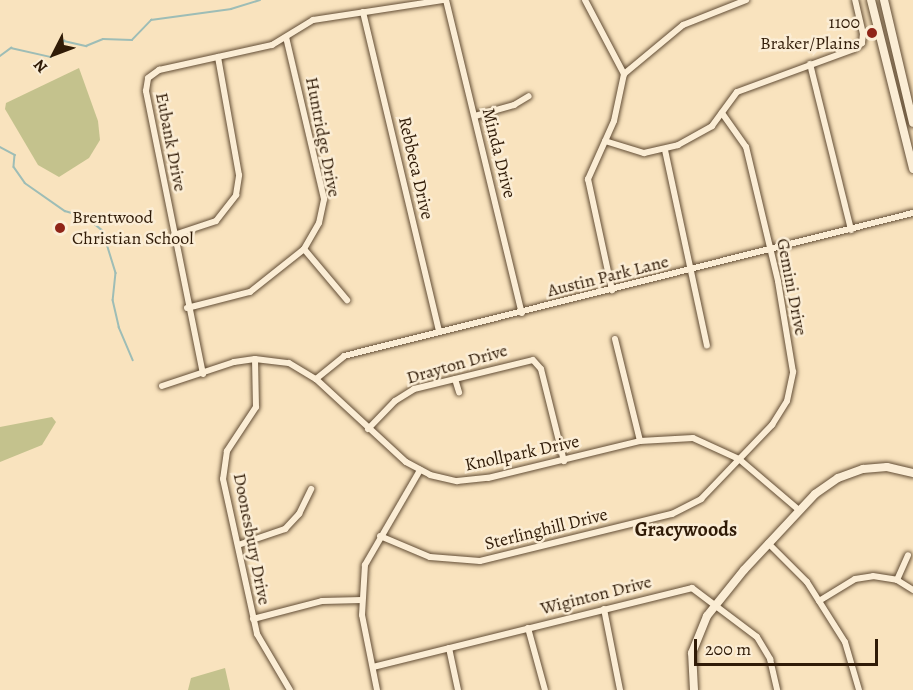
<!DOCTYPE html>
<style>
body{margin:0}
#map{position:relative;width:913px;height:690px;overflow:hidden;background:#f9e3be;font-family:Alegreya,serif}
div>[style]{position:absolute}
[style*='--x']{left:calc(var(--x)*1px);top:calc(var(--y)*1px);width:calc(var(--w)*1px);rotate:calc(var(--a)*1deg)}
.green>*{inset:0;background:#c4c28d}
.stream>*{height:1.5px;margin:-0.75px;padding:0 0.75px;transform-origin:0.75px;border-radius:0.75px;background:#9ebdb6}
.roads{filter:drop-shadow(0 0 2px #624d35) drop-shadow(0 0 2px #624d35)}
.minor>*{height:6px;margin:-3px;padding:0 3px;transform-origin:3px;border-radius:3px;background:#fbedd5}
.tertiary>*{height:8px;margin:-4px;padding:0 4px;transform-origin:4px;border-radius:4px;background:#fbedd5}
.secondary>*{height:8px;margin:-4px;padding:0 4px;transform-origin:4px;border-radius:4px;background:#fbedd5}
.dots>*{width:16px;height:16px;translate:-50% -50%;box-sizing:border-box;border:3px solid #fbedd5;border-radius:50%}
span{translate:-50% -50%;white-space:nowrap;text-align:center;line-height:1.15;-webkit-text-stroke:5px #fbedd5;paint-order:stroke}
.poi-label{font-size:18px;color:#301b07}
.right{translate:-100% -50%;text-align:right}
.left{translate:0 -50%;text-align:left}
.street-label{font-size:18px;color:#301b07}
.neighbourhood-label{font-size:20px;color:#301b07;font-weight:700}
.north{position:absolute;left:24px;top:24px;width:60px;height:60px;-webkit-text-stroke:4px #fbedd5;paint-order:stroke;rotate:228deg;font-size:16px;font-weight:700;line-height:24px;text-align:center;color:#301b07}
.north::after{content:'';display:block;margin:auto;width:21px;height:27px;background:#301b07;clip-path:polygon(50% 0,100% 100%,50% 72%,0 100%)}
.scale{position:absolute;left:694px;top:639px;width:184px;height:27px;box-sizing:border-box;border:3px solid #301b07;border-top:0;padding-left:8px;font-size:18px;line-height:21px;white-space:nowrap;color:#301b07;-webkit-text-stroke:4px #fbedd5;paint-order:stroke}
</style>
<div id="map">
<div class="green">
<div style="clip-path:polygon(79px 68px,98px 121px,100px 140px,89px 158px,59px 177px,38px 165px,5px 109px,6px 103px)"></div>
<div style="clip-path:polygon(52px 417px,56px 422px,42px 445px,0 462px,0 427px)"></div>
<div style="clip-path:polygon(225px 668px,230px 690px,188px 690px,191px 678px)"></div>
</div>
<div class="stream">
<div style="--x:0;--y:56;--w:14;--a:-36"></div>
<div style="--x:11;--y:48;--w:41;--a:12.7"></div>
<div style="--x:51;--y:57;--w:21;--a:-51"></div>
<div style="--x:64;--y:41;--w:23;--a:13"></div>
<div style="--x:86;--y:46;--w:18;--a:-22"></div>
<div style="--x:103;--y:39;--w:29;--a:2"></div>
<div style="--x:132;--y:40;--w:28;--a:-46"></div>
<div style="--x:151;--y:20;--w:81;--a:-7.8"></div>
<div style="--x:231;--y:9;--w:30;--a:-17"></div>
<div style="--x:0;--y:147;--w:17;--a:28"></div>
<div style="--x:15;--y:155;--w:12;--a:95"></div>
<div style="--x:14;--y:167;--w:19;--a:55"></div>
<div style="--x:25;--y:183;--w:49;--a:35"></div>
<div style="--x:65;--y:211;--w:22;--a:16"></div>
<div style="--x:86;--y:217;--w:22;--a:39"></div>
<div style="--x:103;--y:231;--w:44;--a:72.8"></div>
<div style="--x:116;--y:273;--w:27;--a:96"></div>
<div style="--x:113;--y:300;--w:28;--a:77"></div>
<div style="--x:119;--y:327;--w:36;--a:67"></div>
</div>
<div class="roads">
<div class="minor">
<div style="--x:446;--y:0;--w:322;--a:76.4"></div>
<div style="--x:585;--y:0;--w:84;--a:62.2"></div>
<div style="--x:624;--y:74;--w:48;--a:102"></div>
<div style="--x:614;--y:121;--w:64;--a:114.1"></div>
<div style="--x:588;--y:179;--w:114;--a:77.8"></div>
<div style="--x:363;--y:12;--w:329;--a:76.6"></div>
<div style="--x:810;--y:64;--w:171;--a:76.1"></div>
<div style="--x:624;--y:74;--w:77;--a:-39.7"></div>
<div style="--x:683;--y:25;--w:68;--a:-21.6"></div>
<div style="--x:475;--y:116;--w:41;--a:-15.8"></div>
<div style="--x:514;--y:105;--w:17;--a:-31"></div>
<div style="--x:605;--y:141;--w:41;--a:17.1"></div>
<div style="--x:644;--y:153;--w:35;--a:-13"></div>
<div style="--x:678;--y:145;--w:39;--a:-29"></div>
<div style="--x:712;--y:126;--w:42;--a:-53.7"></div>
<div style="--x:737;--y:92;--w:125;--a:-20.2"></div>
<div style="--x:854;--y:49;--w:10;--a:-37"></div>
<div style="--x:862;--y:43;--w:9;--a:-84"></div>
<div style="--x:863;--y:34;--w:35;--a:-103"></div>
<div style="--x:665;--y:150;--w:200;--a:77.9"></div>
<div style="--x:174;--y:235;--w:44;--a:-18.4"></div>
<div style="--x:216;--y:221;--w:33;--a:-52"></div>
<div style="--x:236;--y:195;--w:20;--a:-81"></div>
<div style="--x:239;--y:175;--w:120;--a:-100.1"></div>
<div style="--x:304;--y:249;--w:67;--a:49.9"></div>
<div style="--x:187;--y:308;--w:65;--a:-14.3"></div>
<div style="--x:250;--y:292;--w:69;--a:-38.5"></div>
<div style="--x:304;--y:249;--w:30;--a:-60"></div>
<div style="--x:319;--y:223;--w:25;--a:-78"></div>
<div style="--x:324;--y:199;--w:166;--a:-103.2"></div>
<div style="--x:615;--y:339;--w:105;--a:76.2"></div>
<div style="--x:255;--y:359;--w:48;--a:88.8"></div>
<div style="--x:256;--y:407;--w:53;--a:123.4"></div>
<div style="--x:227;--y:451;--w:28;--a:98"></div>
<div style="--x:223;--y:479;--w:159;--a:77.6"></div>
<div style="--x:257;--y:634;--w:65;--a:59.5"></div>
<div style="--x:203;--y:374;--w:289;--a:-101.4"></div>
<div style="--x:146;--y:91;--w:13;--a:-81"></div>
<div style="--x:148;--y:78;--w:14;--a:-36"></div>
<div style="--x:159;--y:70;--w:116;--a:-12.5"></div>
<div style="--x:272;--y:45;--w:48;--a:-31.4"></div>
<div style="--x:313;--y:20;--w:133;--a:-8.7"></div>
<div style="--x:316;--y:379;--w:36;--a:-39"></div>
<div style="--x:344;--y:356;--w:587;--a:-14.11"></div>
<div style="--x:455;--y:379;--w:14;--a:73"></div>
<div style="--x:162;--y:386;--w:76;--a:-18.4"></div>
<div style="--x:234;--y:362;--w:21;--a:-8"></div>
<div style="--x:255;--y:359;--w:34;--a:7"></div>
<div style="--x:289;--y:363;--w:31;--a:31"></div>
<div style="--x:316;--y:379;--w:122;--a:42.7"></div>
<div style="--x:406;--y:462;--w:27;--a:28"></div>
<div style="--x:430;--y:475;--w:28;--a:13"></div>
<div style="--x:457;--y:481;--w:31;--a:-6"></div>
<div style="--x:488;--y:478;--w:156;--a:-13.7"></div>
<div style="--x:640;--y:441;--w:53;--a:-3.2"></div>
<div style="--x:693;--y:438;--w:51;--a:24.5"></div>
<div style="--x:739;--y:459;--w:79;--a:40.4"></div>
<div style="--x:368;--y:429;--w:39;--a:-46"></div>
<div style="--x:395;--y:401;--w:22;--a:-32"></div>
<div style="--x:414;--y:389;--w:122;--a:-13.7"></div>
<div style="--x:533;--y:360;--w:12;--a:48"></div>
<div style="--x:541;--y:369;--w:95;--a:76"></div>
<div style="--x:380;--y:536;--w:54;--a:22.8"></div>
<div style="--x:430;--y:557;--w:50;--a:4.6"></div>
<div style="--x:480;--y:561;--w:198;--a:-13.8"></div>
<div style="--x:672;--y:514;--w:33;--a:-27"></div>
<div style="--x:701;--y:499;--w:103;--a:-46.2"></div>
<div style="--x:772;--y:425;--w:28;--a:-58"></div>
<div style="--x:787;--y:401;--w:30;--a:-78"></div>
<div style="--x:793;--y:372;--w:92;--a:-99.4"></div>
<div style="--x:778;--y:281;--w:138;--a:-103.4"></div>
<div style="--x:746;--y:147;--w:42;--a:-125.2"></div>
<div style="--x:768;--y:543;--w:55;--a:45"></div>
<div style="--x:807;--y:582;--w:71;--a:57.7"></div>
<div style="--x:845;--y:642;--w:50;--a:73.7"></div>
<div style="--x:238;--y:545;--w:50;--a:-18.8"></div>
<div style="--x:285;--y:529;--w:21;--a:-47"></div>
<div style="--x:299;--y:514;--w:28;--a:-64"></div>
<div style="--x:897;--y:580;--w:27;--a:-66"></div>
<div style="--x:819;--y:601;--w:42;--a:-31.4"></div>
<div style="--x:855;--y:579;--w:18;--a:-9"></div>
<div style="--x:873;--y:576;--w:24;--a:9"></div>
<div style="--x:897;--y:580;--w:19;--a:32"></div>
<div style="--x:604;--y:609;--w:83;--a:78.8"></div>
<div style="--x:253;--y:619;--w:71;--a:-14.6"></div>
<div style="--x:322;--y:601;--w:40;--a:-1.4"></div>
<div style="--x:528;--y:628;--w:64;--a:74.7"></div>
<div style="--x:449;--y:648;--w:43;--a:77.9"></div>
<div style="--x:373;--y:667;--w:329;--a:-13.9"></div>
<div style="--x:692;--y:588;--w:81;--a:37"></div>
<div style="--x:757;--y:637;--w:26;--a:59"></div>
<div style="--x:770;--y:659;--w:32;--a:77"></div>
<div style="--x:377;--y:690;--w:76;--a:-101.3"></div>
<div style="--x:362;--y:615;--w:50;--a:-86.6"></div>
<div style="--x:365;--y:565;--w:110;--a:-59.9"></div>
</div>
<div class="tertiary">
<div style="--x:694;--y:690;--w:37;--a:-93"></div>
<div style="--x:692;--y:653;--w:40;--a:-68"></div>
<div style="--x:707;--y:616;--w:59;--a:-51.2"></div>
<div style="--x:744;--y:570;--w:104;--a:-46.9"></div>
<div style="--x:815;--y:494;--w:28;--a:-35"></div>
<div style="--x:838;--y:478;--w:27;--a:-20"></div>
<div style="--x:863;--y:469;--w:24;--a:-5"></div>
<div style="--x:887;--y:467;--w:27;--a:13"></div>
</div>
<div class="secondary">
<div style="--x:871;--y:0;--w:174;--a:76"></div>
<div style="--x:884;--y:0;--w:126;--a:76.7"></div>
</div>
</div>
<div class="dots">
<div style="left:872px;top:33px;background:#8f2418"></div>
<div style="left:60px;top:228px;background:#8f2418"></div>
</div>
<div class="poi-label">
<span class="right" style="left:860px;top:33px">1100<br>Braker/Plains</span>
<span class="left" style="left:72px;top:228px">Brentwood<br>Christian School</span>
</div>
<div class="street-label">
<span style="left:323px;top:137px;rotate:79deg">Huntridge Drive</span>
<span style="left:171px;top:142px;rotate:79deg">Eubank Drive</span>
<span style="left:499px;top:153px;rotate:76deg">Minda Drive</span>
<span style="left:416px;top:168px;rotate:77deg">Rebbeca Drive</span>
<span style="left:608px;top:276px;rotate:-14deg">Austin Park Lane</span>
<span style="left:792px;top:287px;rotate:79deg">Gemini Drive</span>
<span style="left:457px;top:364px;rotate:-16deg">Drayton Drive</span>
<span style="left:522px;top:453px;rotate:-12deg">Knollpark Drive</span>
<span style="left:546px;top:529px;rotate:-14deg">Sterlinghill Drive</span>
<span style="left:252px;top:539px;rotate:79deg">Doonesbury Drive</span>
<span style="left:596px;top:595px;rotate:-14deg">Wiginton Drive</span>
</div>
<div class="neighbourhood-label">
<span style="left:686px;top:529px">Gracywoods</span>
</div>
<div class="north">N</div>
<div class="scale">200 m</div>
</div>
